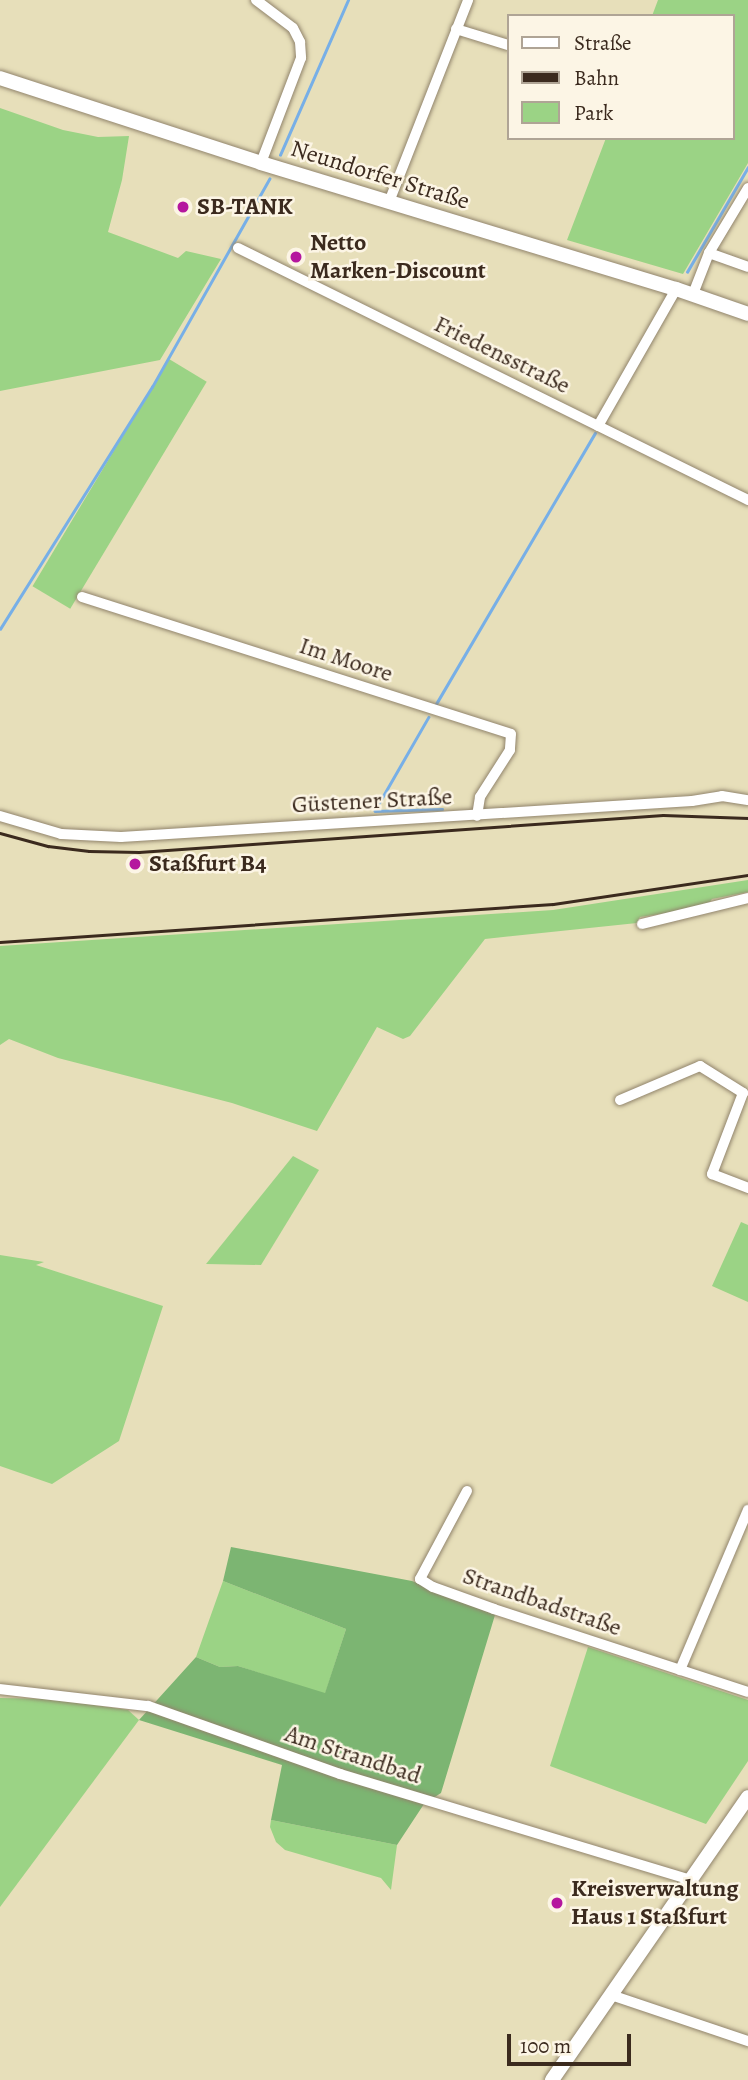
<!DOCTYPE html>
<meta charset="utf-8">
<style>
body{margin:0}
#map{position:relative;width:748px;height:2080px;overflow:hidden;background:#e7dfba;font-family:Alegreya,serif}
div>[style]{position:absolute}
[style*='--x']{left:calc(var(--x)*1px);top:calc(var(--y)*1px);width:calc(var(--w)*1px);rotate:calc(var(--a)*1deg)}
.green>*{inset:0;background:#9bd385;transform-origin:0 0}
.forest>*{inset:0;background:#7cb572}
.stream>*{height:2.5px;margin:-1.25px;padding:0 1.25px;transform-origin:1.25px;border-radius:1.25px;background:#77afe7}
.roads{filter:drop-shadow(0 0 2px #91846c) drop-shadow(0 0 2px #91846c)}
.minor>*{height:10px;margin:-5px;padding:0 5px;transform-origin:5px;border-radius:5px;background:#fff}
.secondary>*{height:14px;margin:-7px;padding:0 7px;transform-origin:7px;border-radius:7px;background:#fff}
.rail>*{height:2.5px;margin:-1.25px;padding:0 1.25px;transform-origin:1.25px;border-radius:1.25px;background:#3b2a1e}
.dots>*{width:19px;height:19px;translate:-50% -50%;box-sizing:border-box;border:4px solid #fcf5e5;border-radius:50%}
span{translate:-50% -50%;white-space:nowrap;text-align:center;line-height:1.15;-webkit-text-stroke:5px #fcf5e5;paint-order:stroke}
.street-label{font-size:24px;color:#3b2a1e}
.poi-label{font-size:24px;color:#3b2a1e;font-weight:700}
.left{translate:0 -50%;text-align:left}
.legend{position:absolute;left:507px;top:14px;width:228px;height:126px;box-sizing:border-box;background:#fcf5e5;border:2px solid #afa495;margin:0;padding:9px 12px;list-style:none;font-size:21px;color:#3b2a1e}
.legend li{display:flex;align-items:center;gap:14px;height:35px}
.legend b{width:35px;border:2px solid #afa495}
.scale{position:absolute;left:507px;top:2034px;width:124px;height:32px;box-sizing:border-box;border:4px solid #3b2a1e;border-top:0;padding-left:9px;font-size:21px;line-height:24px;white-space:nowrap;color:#3b2a1e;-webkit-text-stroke:5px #fcf5e5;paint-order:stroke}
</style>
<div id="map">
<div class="green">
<div style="clip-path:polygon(658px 0,748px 0,748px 163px,683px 274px,567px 240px,606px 138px,732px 138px,732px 16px,652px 16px)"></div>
<div style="clip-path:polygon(0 108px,63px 130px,98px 137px,129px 136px,122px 180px,108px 232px,178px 258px,186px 251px,221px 259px,160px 360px,0 391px)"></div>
<div style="left:169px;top:359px;width:44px;height:265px;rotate:31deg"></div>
<div style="clip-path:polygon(748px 880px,748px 892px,712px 899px,706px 907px,640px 917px,637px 923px,485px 939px,410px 1036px,403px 1039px,377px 1027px,317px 1131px,232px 1103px,58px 1058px,9px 1039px,0 1045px,0 946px,553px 910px)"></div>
<div style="clip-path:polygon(293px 1156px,319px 1170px,261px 1265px,206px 1264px)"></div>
<div style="clip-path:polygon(741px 1222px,748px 1225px,748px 1302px,712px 1286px)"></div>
<div style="clip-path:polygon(0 1255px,44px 1262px,36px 1265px,163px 1306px,119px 1441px,52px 1484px,0 1466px)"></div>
<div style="clip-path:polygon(223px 1581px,346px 1629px,325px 1694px,238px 1666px,220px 1667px,196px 1657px)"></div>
<div style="clip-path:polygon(588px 1647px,748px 1700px,748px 1761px,706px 1824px,550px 1766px)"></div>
<div style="clip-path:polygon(0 1698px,53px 1699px,128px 1710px,139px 1720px,0 1907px)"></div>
<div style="clip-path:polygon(271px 1820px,397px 1845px,391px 1890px,381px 1878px,285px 1850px,276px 1842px,270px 1827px)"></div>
</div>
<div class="forest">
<div style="clip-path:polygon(231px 1547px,412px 1581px,495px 1615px,441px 1793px,424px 1804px,397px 1845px,271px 1820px,282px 1765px,139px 1720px,196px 1657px,220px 1667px,238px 1666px,325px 1693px,346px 1629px,223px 1581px)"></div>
</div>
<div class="stream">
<div style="--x:280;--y:155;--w:169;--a:-66.3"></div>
<div style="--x:687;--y:272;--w:121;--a:-59.8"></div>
<div style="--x:0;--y:629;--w:286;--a:-57.9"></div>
<div style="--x:152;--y:387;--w:239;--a:-60.6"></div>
<div style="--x:436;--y:704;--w:314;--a:-59.6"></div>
<div style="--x:429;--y:717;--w:108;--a:119.9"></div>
<div style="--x:375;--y:811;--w:67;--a:-1.7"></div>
</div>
<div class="roads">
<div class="minor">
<div style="--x:256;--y:0;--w:46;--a:37.1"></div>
<div style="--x:293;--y:28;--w:16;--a:63"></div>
<div style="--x:300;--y:42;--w:16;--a:86"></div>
<div style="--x:301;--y:58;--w:112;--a:110.9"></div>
<div style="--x:456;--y:29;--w:54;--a:17.1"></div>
<div style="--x:748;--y:188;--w:76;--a:121"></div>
<div style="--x:709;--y:253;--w:41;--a:19.7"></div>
<div style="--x:389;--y:202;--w:217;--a:-68.6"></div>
<div style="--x:238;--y:248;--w:569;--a:26.29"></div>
<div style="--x:693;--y:294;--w:44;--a:-68.7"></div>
<div style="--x:598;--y:426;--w:158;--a:-60.3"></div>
<div style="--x:82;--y:597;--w:450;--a:17.7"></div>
<div style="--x:511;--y:734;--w:16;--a:94"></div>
<div style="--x:510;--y:750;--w:56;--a:122.6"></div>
<div style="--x:480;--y:797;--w:19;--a:99"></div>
<div style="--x:0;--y:816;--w:64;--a:16.4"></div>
<div style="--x:61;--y:834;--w:60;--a:2.9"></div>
<div style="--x:121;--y:837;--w:572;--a:-3.61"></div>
<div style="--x:692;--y:801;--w:30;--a:-9"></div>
<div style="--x:722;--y:796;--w:26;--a:9"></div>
<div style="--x:642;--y:924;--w:109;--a:-13.8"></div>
<div style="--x:620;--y:1100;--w:87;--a:-23"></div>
<div style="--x:700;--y:1066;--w:51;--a:32.1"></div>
<div style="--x:743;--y:1093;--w:87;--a:110.9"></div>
<div style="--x:712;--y:1174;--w:39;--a:21"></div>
<div style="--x:467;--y:1491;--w:100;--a:118.1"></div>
<div style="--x:420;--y:1579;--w:15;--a:32"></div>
<div style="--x:433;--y:1587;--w:65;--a:19.8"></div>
<div style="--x:494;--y:1609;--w:267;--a:18.1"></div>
<div style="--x:680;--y:1670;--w:174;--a:-67"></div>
<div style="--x:0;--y:1689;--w:149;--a:6.6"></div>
<div style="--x:148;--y:1706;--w:204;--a:19.5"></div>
<div style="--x:340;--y:1774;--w:366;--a:16.8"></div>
<div style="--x:611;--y:1995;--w:145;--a:18.6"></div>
</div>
<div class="secondary">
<div style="--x:0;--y:78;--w:274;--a:18"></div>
<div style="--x:261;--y:163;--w:434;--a:16.9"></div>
<div style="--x:676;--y:289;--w:76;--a:19.1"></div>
<div style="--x:552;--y:2080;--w:344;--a:-55.3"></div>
</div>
</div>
<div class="rail">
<div style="--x:0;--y:833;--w:50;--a:15.2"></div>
<div style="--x:48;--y:846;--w:41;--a:7"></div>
<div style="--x:89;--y:851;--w:50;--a:1.1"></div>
<div style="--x:139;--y:852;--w:525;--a:-4.04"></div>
<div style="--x:663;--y:815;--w:85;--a:2"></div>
<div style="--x:0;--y:942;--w:554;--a:-3.93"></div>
<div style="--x:553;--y:904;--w:197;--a:-8.5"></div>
</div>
<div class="dots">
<div style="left:183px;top:207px;background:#b5179e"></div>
<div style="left:296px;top:257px;background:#b5179e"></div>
<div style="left:135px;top:864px;background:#b5179e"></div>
<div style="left:557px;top:1903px;background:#b5179e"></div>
</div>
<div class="street-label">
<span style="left:380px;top:175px;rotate:17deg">Neundorfer Straße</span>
<span style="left:502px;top:355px;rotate:26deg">Friedensstraße</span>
<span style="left:346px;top:660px;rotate:18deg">Im Moore</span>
<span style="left:372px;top:801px;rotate:-3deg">Güstener Straße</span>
<span style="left:542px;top:1602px;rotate:19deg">Strandbadstraße</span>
<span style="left:353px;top:1755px;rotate:18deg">Am Strandbad</span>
</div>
<div class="poi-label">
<span class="left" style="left:197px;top:207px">SB-TANK</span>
<span class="left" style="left:310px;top:257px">Netto<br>Marken-Discount</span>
<span class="left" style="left:149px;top:864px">Staßfurt B4</span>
<span class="left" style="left:571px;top:1903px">Kreisverwaltung<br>Haus 1 Staßfurt</span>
</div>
<ul class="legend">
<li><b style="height:9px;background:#fff"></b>Straße</li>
<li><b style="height:9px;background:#3b2a1e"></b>Bahn</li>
<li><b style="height:19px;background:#9bd385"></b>Park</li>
</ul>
<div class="scale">100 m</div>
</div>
